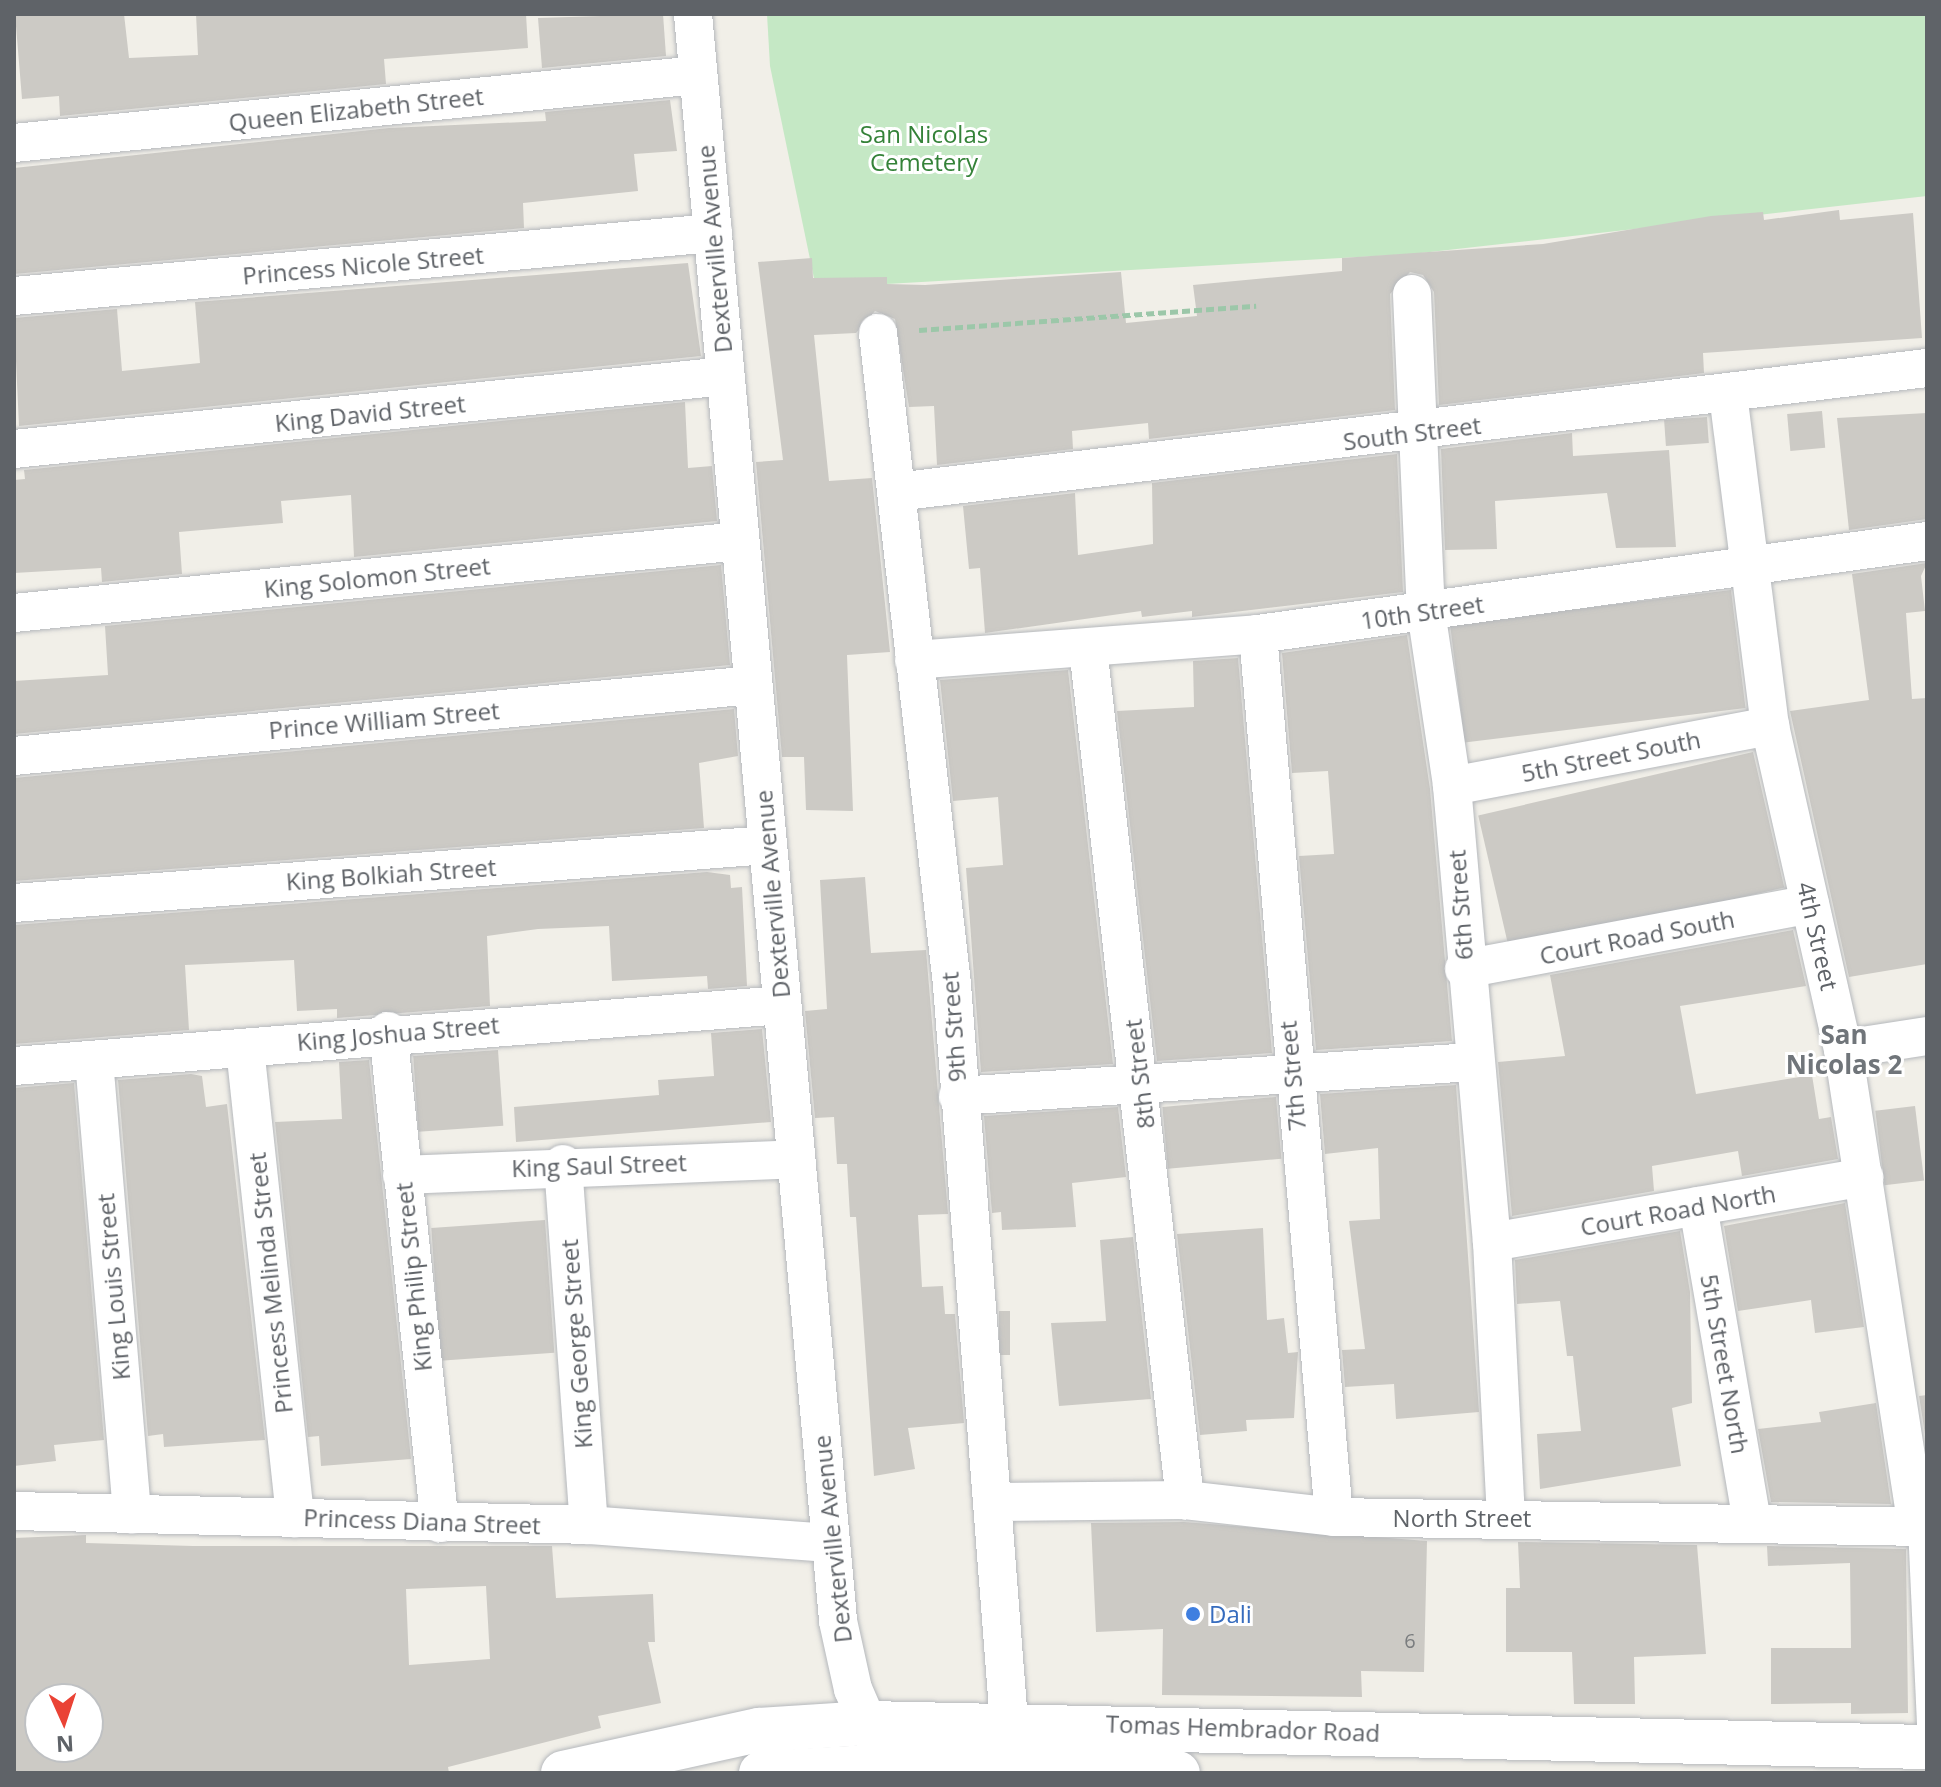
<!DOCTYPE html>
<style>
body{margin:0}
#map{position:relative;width:1941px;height:1787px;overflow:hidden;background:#f1efe8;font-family:"Open Sans",sans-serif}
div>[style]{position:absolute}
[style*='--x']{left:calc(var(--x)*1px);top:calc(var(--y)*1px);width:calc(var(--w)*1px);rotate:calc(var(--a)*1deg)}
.green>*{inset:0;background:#c5e8c5}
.building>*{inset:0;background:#cccac5;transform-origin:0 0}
.path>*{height:5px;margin-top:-2.5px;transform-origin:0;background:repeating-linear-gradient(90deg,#9cc7a9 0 8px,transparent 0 12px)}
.roads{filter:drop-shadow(0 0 2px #b5b8bc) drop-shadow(0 0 2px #b5b8bc)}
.service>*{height:18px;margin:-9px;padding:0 9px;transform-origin:9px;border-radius:9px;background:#fff}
.minor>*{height:38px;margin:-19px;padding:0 19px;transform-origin:19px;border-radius:19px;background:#fff}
.tertiary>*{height:44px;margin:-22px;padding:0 22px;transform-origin:22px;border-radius:22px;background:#fff}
.dots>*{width:22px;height:22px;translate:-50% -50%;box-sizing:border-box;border:4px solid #fff;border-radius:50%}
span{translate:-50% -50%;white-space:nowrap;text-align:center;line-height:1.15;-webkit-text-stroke:6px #fff;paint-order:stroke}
.number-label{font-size:20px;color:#7a7d7f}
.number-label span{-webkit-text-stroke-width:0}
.street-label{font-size:24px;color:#5f6368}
.park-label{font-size:24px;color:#348238}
.shop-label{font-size:24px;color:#366cbe}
.left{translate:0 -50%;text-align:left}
.neighbourhood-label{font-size:26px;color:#70757a;font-weight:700}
.frame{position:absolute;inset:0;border:16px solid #5f6368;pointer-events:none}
.north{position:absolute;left:24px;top:1683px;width:80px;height:80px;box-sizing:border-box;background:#fff;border:2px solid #bfc1c3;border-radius:50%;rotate:177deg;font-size:22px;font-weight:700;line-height:32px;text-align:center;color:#5f6368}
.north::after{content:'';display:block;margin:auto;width:28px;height:36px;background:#ea4335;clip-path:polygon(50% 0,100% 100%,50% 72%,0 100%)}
</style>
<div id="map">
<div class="green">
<div style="clip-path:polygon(767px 14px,1927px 14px,1927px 196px,1412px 254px,816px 288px,770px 66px)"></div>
</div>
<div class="building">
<div style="clip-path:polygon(15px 14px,124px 14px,129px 58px,198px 55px,196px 14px,526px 14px,528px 48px,384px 59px,386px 84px,60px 116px,59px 96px,22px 99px)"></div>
<div style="clip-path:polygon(663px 14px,666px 56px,542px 68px,538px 18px)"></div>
<div style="clip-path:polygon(670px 100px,677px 151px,634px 154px,638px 191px,523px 203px,524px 228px,14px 274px,14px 168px,389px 128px,546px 121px,545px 112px)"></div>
<div style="clip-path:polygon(1839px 210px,1840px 220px,1913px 213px,1922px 338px,1703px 353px,1704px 373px,1439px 405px,1434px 292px,1423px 275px,1410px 272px,1390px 294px,1395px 410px,1149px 439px,1148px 423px,1072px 431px,1073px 449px,937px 465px,934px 406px,909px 407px,895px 319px,875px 311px,856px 333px,814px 335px,829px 481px,872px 478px,890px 652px,847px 655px,853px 811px,806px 810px,804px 757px,782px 757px,756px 462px,783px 460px,758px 262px,812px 258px,813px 278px,887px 277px,887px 284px,925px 285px,1121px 272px,1126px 323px,1197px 316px,1193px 285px,1342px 271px,1342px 258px,1543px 244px,1711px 216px,1763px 212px,1764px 220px)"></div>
<div style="clip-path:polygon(688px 263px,701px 356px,19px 426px,14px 318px,117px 309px,122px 371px,200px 363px,195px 302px)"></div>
<div style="clip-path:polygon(685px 402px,688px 468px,712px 466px,717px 521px,354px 557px,351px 495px,281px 501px,283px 523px,179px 532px,182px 574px,102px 582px,101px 568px,14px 573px,14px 480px,25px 479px,24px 470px)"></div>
<div style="left:1822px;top:411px;width:37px;height:35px;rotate:85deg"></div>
<div style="clip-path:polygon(1927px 413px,1927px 519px,1849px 530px,1837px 418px)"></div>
<div style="left:1707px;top:417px;width:26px;height:43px;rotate:86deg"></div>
<div style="clip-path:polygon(1572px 433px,1573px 456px,1669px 450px,1676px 547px,1616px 548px,1607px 493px,1495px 501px,1497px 549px,1445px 550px,1441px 449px)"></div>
<div style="clip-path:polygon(1397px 454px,1403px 592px,1192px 617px,1192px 611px,1142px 617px,1141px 611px,985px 633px,980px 568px,969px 569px,963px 506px,1075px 493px,1078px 555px,1153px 544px,1152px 483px)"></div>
<div style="clip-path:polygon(1927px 563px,1921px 576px,1925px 611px,1906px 613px,1912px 699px,1927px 698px,1927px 964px,1849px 977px,1790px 711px,1869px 700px,1852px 574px)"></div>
<div style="clip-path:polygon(721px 565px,730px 665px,14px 734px,14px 681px,108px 675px,105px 626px)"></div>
<div style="left:1731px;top:590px;width:119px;height:283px;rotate:83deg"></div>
<div style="clip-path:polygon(1407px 635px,1430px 789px,1452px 1041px,1316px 1050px,1299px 856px,1334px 854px,1328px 771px,1292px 773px,1282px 653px)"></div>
<div style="clip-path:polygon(1238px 658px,1272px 1053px,1157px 1061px,1117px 711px,1194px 707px,1193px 661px)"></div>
<div style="clip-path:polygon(1068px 670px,1113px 1064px,981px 1072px,966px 868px,1003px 865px,998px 797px,953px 801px,940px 680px)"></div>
<div style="clip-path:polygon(734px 709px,738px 756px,699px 763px,704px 828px,14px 881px,14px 778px)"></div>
<div style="left:1753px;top:752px;width:139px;height:282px;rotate:77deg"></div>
<div style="clip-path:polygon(707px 872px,730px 875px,731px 888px,742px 887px,747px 986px,708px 989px,707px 976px,612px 981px,609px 926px,538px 929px,487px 936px,490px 1006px,337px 1018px,337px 1009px,297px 1011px,294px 960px,185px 965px,189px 1030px,14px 1044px,14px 925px)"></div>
<div style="clip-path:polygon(865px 877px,871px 953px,926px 950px,948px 1214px,918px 1215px,922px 1287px,943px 1286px,945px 1314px,955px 1314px,964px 1423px,908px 1428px,915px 1469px,874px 1476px,856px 1217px,850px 1217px,847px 1164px,837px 1164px,834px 1117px,815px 1118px,805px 1011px,827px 1009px,820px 880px)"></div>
<div style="clip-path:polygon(1793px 930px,1806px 986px,1680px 1006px,1696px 1094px,1812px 1075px,1819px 1119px,1831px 1117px,1838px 1159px,1742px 1176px,1738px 1151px,1652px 1166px,1654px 1191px,1512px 1216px,1498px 1062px,1565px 1056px,1550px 975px)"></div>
<div style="clip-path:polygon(762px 1029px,771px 1122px,516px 1142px,514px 1107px,659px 1095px,658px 1080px,714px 1076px,711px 1033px)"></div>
<div style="left:498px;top:1050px;width:76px;height:85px;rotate:86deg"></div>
<div style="clip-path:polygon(369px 1060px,411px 1459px,321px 1466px,319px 1436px,308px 1437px,275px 1122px,342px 1119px,339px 1062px)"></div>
<div style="clip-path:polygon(191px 1074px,202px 1076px,206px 1107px,227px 1104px,265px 1440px,164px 1447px,163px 1434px,148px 1436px,118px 1080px)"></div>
<div style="clip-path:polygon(74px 1083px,104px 1440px,54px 1445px,56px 1461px,14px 1466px,14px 1088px)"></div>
<div style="clip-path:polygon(1456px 1085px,1479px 1412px,1396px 1419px,1394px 1384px,1345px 1387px,1342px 1350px,1365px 1349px,1349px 1221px,1380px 1219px,1378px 1148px,1325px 1154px,1320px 1094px)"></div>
<div style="left:1276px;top:1097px;width:62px;height:114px;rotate:85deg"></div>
<div style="left:1915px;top:1106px;width:75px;height:40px;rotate:83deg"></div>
<div style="clip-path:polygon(1118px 1107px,1126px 1177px,1072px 1183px,1076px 1227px,1002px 1230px,1001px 1212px,992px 1213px,984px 1116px)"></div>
<div style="clip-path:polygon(1845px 1203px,1864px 1327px,1815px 1333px,1811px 1300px,1738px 1311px,1724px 1226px)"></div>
<div style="left:545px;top:1220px;width:133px;height:114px;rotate:86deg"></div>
<div style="clip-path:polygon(1263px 1228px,1267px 1320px,1284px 1318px,1288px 1353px,1298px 1352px,1294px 1418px,1246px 1420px,1247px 1431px,1200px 1435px,1177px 1234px)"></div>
<div style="clip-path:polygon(1680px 1231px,1690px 1292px,1692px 1403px,1672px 1408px,1681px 1466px,1540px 1489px,1537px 1434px,1581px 1431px,1573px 1356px,1567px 1356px,1560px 1301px,1517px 1304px,1515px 1260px)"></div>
<div style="clip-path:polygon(1133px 1237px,1151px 1399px,1059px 1406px,1051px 1323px,1106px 1321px,1100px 1240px)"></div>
<div style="left:999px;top:1311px;width:11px;height:44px"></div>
<div style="clip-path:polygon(1927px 1395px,1927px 1447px,1919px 1396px)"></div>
<div style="clip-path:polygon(1876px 1403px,1891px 1504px,1771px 1502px,1758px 1429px,1821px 1422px,1819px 1412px)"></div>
<div style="clip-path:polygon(1184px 1522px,1427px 1541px,1424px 1672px,1361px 1671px,1362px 1697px,1162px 1695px,1163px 1629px,1096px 1632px,1091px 1523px)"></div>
<div style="clip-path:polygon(evenodd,86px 1535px,86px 1543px,193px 1546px,552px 1546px,556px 1598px,653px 1594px,655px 1642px,648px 1642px,661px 1703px,598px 1716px,601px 1728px,448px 1767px,449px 1773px,14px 1773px,14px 1538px,86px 1535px,486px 1586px,490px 1659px,409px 1665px,406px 1589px,486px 1586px,86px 1535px,40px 1699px,88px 1699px,88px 1747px,40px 1747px,40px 1699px)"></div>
<div style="clip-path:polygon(1518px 1542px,1697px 1545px,1706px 1654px,1634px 1657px,1635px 1704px,1574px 1704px,1572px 1652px,1506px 1652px,1506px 1588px,1520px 1588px)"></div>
<div style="clip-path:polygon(1767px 1546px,1906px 1549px,1908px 1713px,1851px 1714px,1851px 1703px,1771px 1704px,1771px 1648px,1851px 1648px,1850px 1563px,1768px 1566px)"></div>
</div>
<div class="path">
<div style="--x:919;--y:330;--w:338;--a:-4.1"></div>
</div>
<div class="roads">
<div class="service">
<div style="--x:1917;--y:1526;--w:221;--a:87.4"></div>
</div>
<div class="minor">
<div style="--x:693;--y:14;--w:1614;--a:84.84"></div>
<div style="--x:838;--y:1621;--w:70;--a:77.6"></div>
<div style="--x:853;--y:1689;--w:65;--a:66.6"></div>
<div style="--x:14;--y:143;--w:687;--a:-5.68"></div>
<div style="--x:1412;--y:294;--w:317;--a:87.5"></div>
<div style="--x:1426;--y:611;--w:177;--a:81.5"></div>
<div style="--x:1452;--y:786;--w:458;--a:85"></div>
<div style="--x:1492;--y:1242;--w:276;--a:87.1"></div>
<div style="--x:14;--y:296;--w:702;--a:-5.15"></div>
<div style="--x:878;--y:333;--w:656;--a:83.52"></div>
<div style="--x:952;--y:985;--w:739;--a:85.58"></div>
<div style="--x:1728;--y:394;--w:335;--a:82.8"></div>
<div style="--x:1770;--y:726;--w:331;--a:77.3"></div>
<div style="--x:1843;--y:1049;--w:483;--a:81.2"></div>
<div style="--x:14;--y:449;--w:715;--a:-5.86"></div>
<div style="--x:896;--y:492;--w:1038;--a:-6.86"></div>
<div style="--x:14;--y:613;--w:730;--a:-5.66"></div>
<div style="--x:1258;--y:634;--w:886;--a:85.08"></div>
<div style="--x:1088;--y:648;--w:858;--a:83.5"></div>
<div style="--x:914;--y:660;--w:345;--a:-4.3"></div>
<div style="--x:1258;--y:634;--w:675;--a:-7.91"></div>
<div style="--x:14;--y:756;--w:742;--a:-5.49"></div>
<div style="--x:1452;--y:786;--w:324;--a:-10.7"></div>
<div style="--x:14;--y:903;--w:756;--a:-4.4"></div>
<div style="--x:1464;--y:969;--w:352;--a:-10.6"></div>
<div style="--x:388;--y:1031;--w:495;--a:84"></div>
<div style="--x:245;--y:1048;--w:473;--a:83.9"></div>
<div style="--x:1843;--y:1049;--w:85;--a:-8.8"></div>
<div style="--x:94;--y:1060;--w:456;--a:85.2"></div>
<div style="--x:14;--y:1066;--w:770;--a:-4.54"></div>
<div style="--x:958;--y:1096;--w:515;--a:-3.78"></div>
<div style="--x:563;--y:1164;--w:362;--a:85.9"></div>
<div style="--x:402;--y:1175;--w:394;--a:-2.3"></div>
<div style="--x:1698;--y:1206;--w:321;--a:80.3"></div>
<div style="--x:1492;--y:1242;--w:378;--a:-9.9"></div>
<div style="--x:997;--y:1502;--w:188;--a:-0.6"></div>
<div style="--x:1185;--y:1500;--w:150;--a:6.5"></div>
<div style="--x:1334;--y:1517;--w:593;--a:0.97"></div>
<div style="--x:14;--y:1511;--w:575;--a:1.39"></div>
<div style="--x:589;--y:1525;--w:242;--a:4.3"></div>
</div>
<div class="tertiary">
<div style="--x:563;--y:1773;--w:201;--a:-12.4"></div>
<div style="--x:759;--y:1730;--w:109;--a:-3.7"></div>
<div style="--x:868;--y:1723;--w:1059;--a:1.3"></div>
<div style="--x:761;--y:1773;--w:126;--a:-3.2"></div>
<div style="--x:887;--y:1766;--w:291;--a:1.4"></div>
</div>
</div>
<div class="dots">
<div style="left:1193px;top:1614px;background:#3f7fe0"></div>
</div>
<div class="number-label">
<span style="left:1410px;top:1640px">6</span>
</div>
<div class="street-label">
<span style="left:356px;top:109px;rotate:-6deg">Queen Elizabeth Street</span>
<span style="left:714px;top:249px;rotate:-95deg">Dexterville Avenue</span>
<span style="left:363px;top:265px;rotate:-5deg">Princess Nicole Street</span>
<span style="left:370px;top:413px;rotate:-6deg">King David Street</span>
<span style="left:1412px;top:433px;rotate:-7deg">South Street</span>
<span style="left:377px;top:577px;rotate:-6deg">King Solomon Street</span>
<span style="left:1422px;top:612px;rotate:-8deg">10th Street</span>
<span style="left:384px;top:720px;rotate:-5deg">Prince William Street</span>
<span style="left:1611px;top:756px;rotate:-11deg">5th Street South</span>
<span style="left:391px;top:874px;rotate:-4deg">King Bolkiah Street</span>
<span style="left:772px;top:894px;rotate:-95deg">Dexterville Avenue</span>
<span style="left:1460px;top:905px;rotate:-94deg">6th Street</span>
<span style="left:1818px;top:936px;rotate:77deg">4th Street</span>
<span style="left:1637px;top:937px;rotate:-11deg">Court Road South</span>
<span style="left:953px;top:1027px;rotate:-94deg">9th Street</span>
<span style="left:398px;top:1033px;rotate:-5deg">King Joshua Street</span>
<span style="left:1139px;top:1074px;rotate:-97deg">8th Street</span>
<span style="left:1292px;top:1076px;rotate:-95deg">7th Street</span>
<span style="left:599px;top:1165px;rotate:-2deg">King Saul Street</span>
<span style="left:1678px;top:1210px;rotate:-10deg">Court Road North</span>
<span style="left:413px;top:1277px;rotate:-96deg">King Philip Street</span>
<span style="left:270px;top:1283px;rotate:-96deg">Princess Melinda Street</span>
<span style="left:113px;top:1287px;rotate:-95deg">King Louis Street</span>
<span style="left:576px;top:1344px;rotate:-94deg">King George Street</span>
<span style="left:1725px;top:1364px;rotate:80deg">5th Street North</span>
<span style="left:1462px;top:1518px">North Street</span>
<span style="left:422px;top:1521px;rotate:2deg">Princess Diana Street</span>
<span style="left:832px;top:1539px;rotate:-96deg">Dexterville Avenue</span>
<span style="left:1243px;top:1728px;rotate:2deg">Tomas Hembrador Road</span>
</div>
<div class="park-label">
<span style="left:924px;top:148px">San Nicolas<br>Cemetery</span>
</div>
<div class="shop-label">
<span class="left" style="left:1209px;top:1614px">Dali</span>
</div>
<div class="neighbourhood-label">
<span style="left:1844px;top:1050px">San<br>Nicolas 2</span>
</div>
<div class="frame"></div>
<div class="north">N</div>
</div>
